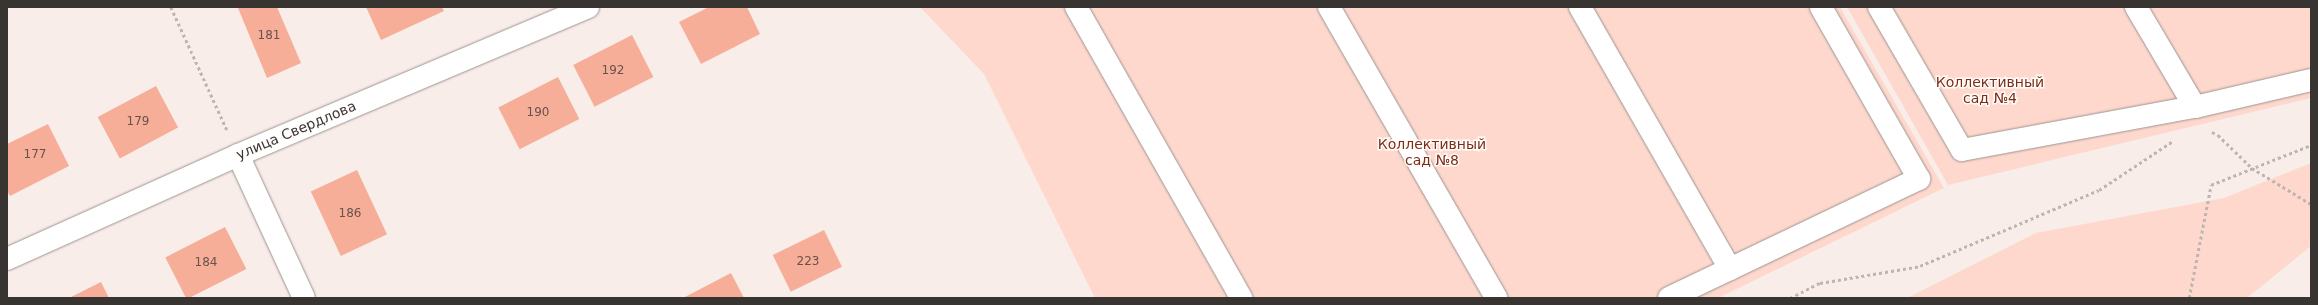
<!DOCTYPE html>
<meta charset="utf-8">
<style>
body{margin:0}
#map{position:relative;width:2318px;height:305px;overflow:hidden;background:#f8ede9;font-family:"DejaVu Sans",sans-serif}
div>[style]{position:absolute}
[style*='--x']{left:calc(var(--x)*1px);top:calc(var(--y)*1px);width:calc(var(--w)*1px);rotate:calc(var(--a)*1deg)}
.green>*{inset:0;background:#fed8cd}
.building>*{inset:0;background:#f7ae98;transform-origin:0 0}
.path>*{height:2.5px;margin-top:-1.25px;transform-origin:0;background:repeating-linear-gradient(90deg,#beb5b1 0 3px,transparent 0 6px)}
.roads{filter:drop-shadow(0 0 1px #9e9490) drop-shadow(0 0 1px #9e9490)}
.minor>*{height:22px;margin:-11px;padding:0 11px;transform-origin:11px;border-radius:11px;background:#fff}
span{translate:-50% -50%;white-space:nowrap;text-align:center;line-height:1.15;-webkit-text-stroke:3px #fffcfb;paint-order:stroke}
.number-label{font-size:12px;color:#68524c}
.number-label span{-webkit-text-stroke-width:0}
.park-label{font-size:14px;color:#7c2d15}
.street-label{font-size:14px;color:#383432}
.frame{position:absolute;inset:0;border:8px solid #383432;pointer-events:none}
</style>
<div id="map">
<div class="green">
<div style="clip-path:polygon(920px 7px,1840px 7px,1944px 188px,1718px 298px,1095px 298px,984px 74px)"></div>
<div style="clip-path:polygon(1847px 7px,2311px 7px,2311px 98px,1948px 185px)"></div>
<div style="clip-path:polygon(2311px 163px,2311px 246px,2247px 298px,1907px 298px,2036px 233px,2224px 198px)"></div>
</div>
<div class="building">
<div style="clip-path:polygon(242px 7px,277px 7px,301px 63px,267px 78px,238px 8px)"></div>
<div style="clip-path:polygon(366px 7px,442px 7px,444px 11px,381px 40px)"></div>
<div style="clip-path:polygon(709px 7px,747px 7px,760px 34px,701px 64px,679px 22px)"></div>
<div style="left:632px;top:35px;width:47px;height:66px;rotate:63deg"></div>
<div style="left:558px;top:77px;width:47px;height:67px;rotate:63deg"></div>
<div style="left:156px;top:86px;width:47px;height:66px;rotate:62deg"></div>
<div style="clip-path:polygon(48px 124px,69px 166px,10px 196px,7px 191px,7px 144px)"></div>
<div style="left:357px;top:170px;width:71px;height:51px;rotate:65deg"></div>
<div style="left:225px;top:227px;width:47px;height:67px;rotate:63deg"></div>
<div style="left:824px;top:230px;width:41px;height:57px;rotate:64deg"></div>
<div style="clip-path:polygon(731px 273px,744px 298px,683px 298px)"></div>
<div style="clip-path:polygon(101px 282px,109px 298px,69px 298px)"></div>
</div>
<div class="path">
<div style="--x:171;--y:7;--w:135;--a:65.5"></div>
<div style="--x:2212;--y:132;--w:7;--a:27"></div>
<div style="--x:2218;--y:135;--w:47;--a:44.1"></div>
<div style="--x:2252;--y:168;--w:69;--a:31.4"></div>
<div style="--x:1790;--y:298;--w:34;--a:-27"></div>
<div style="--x:1820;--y:283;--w:101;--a:-9.6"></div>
<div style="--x:1920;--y:266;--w:194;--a:-23"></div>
<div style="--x:2099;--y:190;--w:89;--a:-33.5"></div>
<div style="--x:2189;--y:298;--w:115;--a:-79"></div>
<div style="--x:2211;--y:185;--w:108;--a:-21.8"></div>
</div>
<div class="roads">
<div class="minor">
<div style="--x:1076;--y:7;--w:335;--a:60.4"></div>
<div style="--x:1329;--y:7;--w:336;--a:60.1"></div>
<div style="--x:1580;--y:7;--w:302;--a:60.2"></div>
<div style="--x:1879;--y:7;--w:165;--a:59.9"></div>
<div style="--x:1962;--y:150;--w:237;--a:-10.5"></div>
<div style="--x:2195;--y:107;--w:119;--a:-13.1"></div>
<div style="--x:2136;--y:7;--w:116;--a:59.5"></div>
<div style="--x:238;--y:155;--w:157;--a:65.2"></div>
<div style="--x:7;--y:259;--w:253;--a:-24.2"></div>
<div style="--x:238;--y:155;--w:380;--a:-22.9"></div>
<div style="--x:1669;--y:298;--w:277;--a:-25.5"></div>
<div style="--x:1919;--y:179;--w:198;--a:-119.7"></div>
</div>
</div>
<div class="number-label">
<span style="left:269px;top:36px">181</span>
<span style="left:613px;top:71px">192</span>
<span style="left:538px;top:113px">190</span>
<span style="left:138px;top:122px">179</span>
<span style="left:35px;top:155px">177</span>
<span style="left:350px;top:214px">186</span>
<span style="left:808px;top:262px">223</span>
<span style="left:206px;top:263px">184</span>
</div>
<div class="park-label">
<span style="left:1990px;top:90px">Коллективный<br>сад №4</span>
<span style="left:1432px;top:152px">Коллективный<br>сад №8</span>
</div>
<div class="street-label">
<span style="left:296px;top:130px;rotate:-23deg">улица Свердлова</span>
</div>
<div class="frame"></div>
</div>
